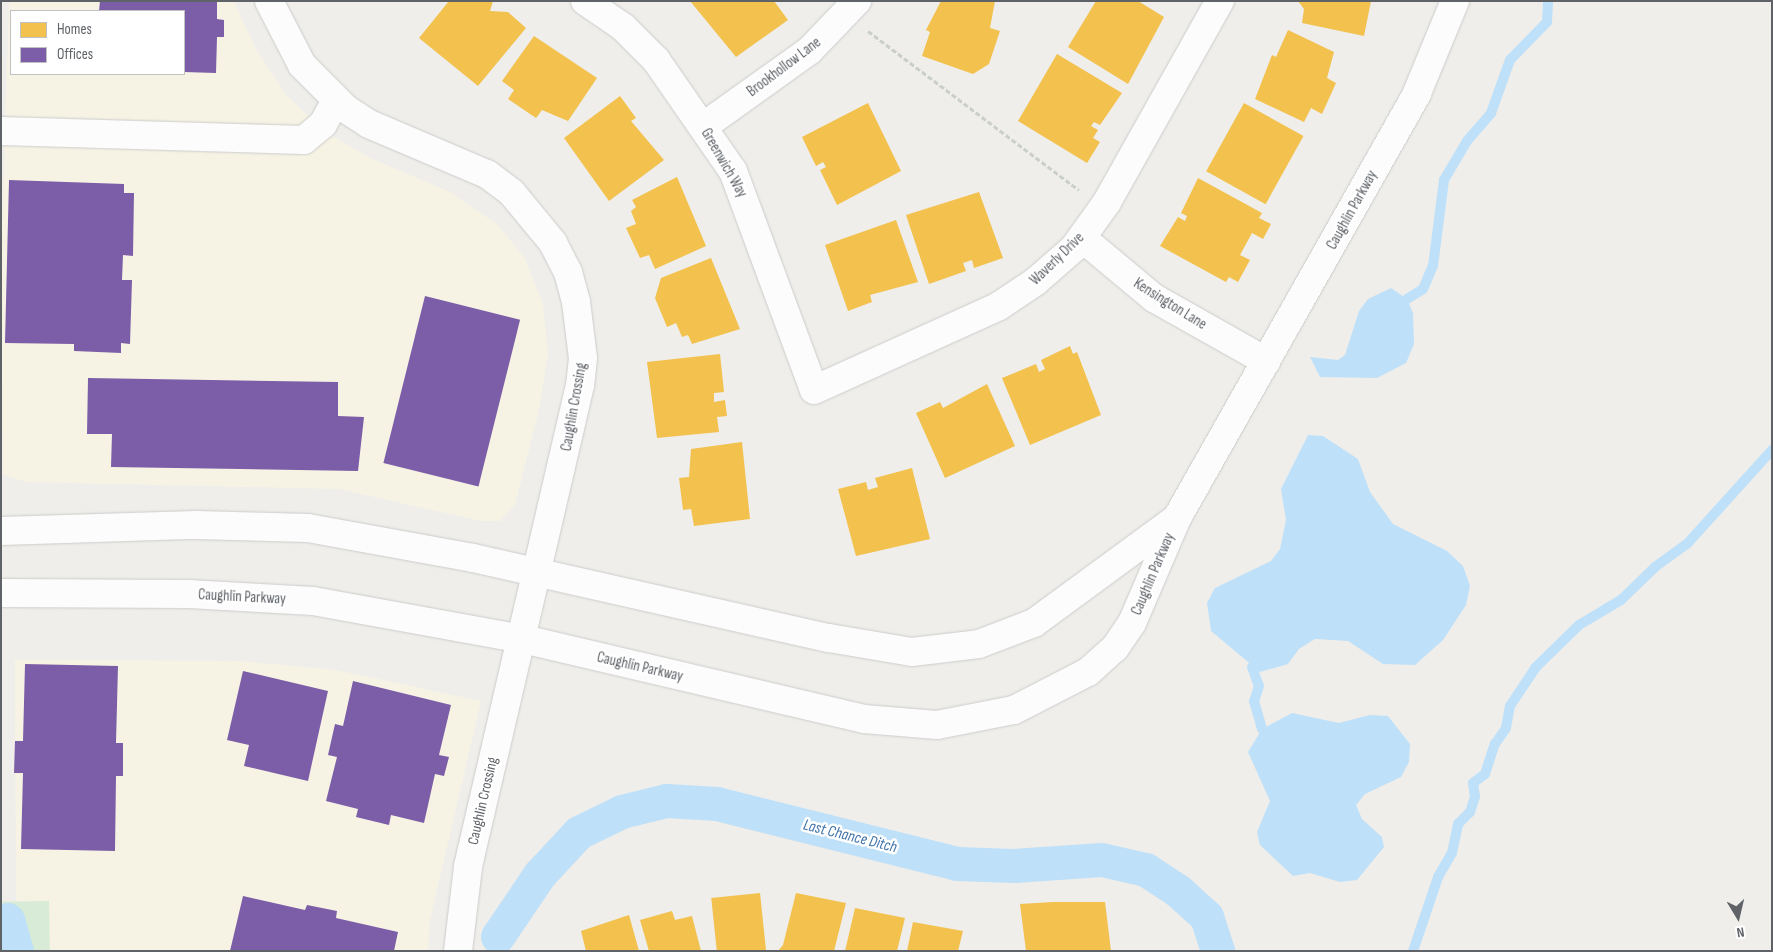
<!DOCTYPE html>
<style>
body{margin:0}
#map{position:relative;width:1773px;height:952px;overflow:hidden;background:#efeeea;font-family:"Sofia Sans Condensed",sans-serif}
div>[style]{position:absolute}
[style*='--x']{left:calc(var(--x)*1px);top:calc(var(--y)*1px);width:calc(var(--w)*1px);rotate:calc(var(--a)*1deg)}
.commercial>*{inset:0;background:#f7f3e4}
.green>*{inset:0;background:#d8ebd6;transform-origin:0 0}
.water>*{inset:0;background:#bfe0f9}
.homes>*{inset:0;background:#f2c14e;transform-origin:0 0}
.offices>*{inset:0;background:#7b5ea7;transform-origin:0 0}
.stream>*{height:10px;margin:-5px;padding:0 5px;transform-origin:5px;border-radius:5px;background:#bfe0f9}
.canal>*{height:34px;margin:-17px;padding:0 17px;transform-origin:17px;border-radius:17px;background:#bfe0f9}
.path>*{height:3px;margin-top:-1.5px;transform-origin:0;background:repeating-linear-gradient(90deg,#cacfcc 0 5px,transparent 0 7.5px)}
.roads{filter:drop-shadow(0 0 1px #cbcccc) drop-shadow(0 0 1px #cbcccc)}
.minor>*{height:28px;margin:-14px;padding:0 14px;transform-origin:14px;border-radius:14px;background:#fdfcfc}
span{translate:-50% -50%;white-space:nowrap;text-align:center;line-height:1.15;-webkit-text-stroke:5px #fff;paint-order:stroke}
.street-label{font-size:15px;color:#5f6368}
.water-label{font-size:16px;color:#4174aa;font-style:italic}
.frame{position:absolute;inset:0;border:2px solid #5f6368;pointer-events:none}
.legend{position:absolute;left:10px;top:10px;width:175px;height:65px;box-sizing:border-box;background:#fff;border:1px solid #bfc1c3;margin:0;padding:6px 9px;list-style:none;font-size:15px;color:#5f6368}
.legend li{display:flex;align-items:center;gap:10px;height:25px}
.legend b{width:25px;border:1px solid #bfc1c3}
.north{position:absolute;left:1713px;top:892px;width:50px;height:50px;-webkit-text-stroke:4px #fff;paint-order:stroke;rotate:171deg;font-size:14px;font-weight:700;line-height:20px;text-align:center;color:#5f6368}
.north::after{content:'';display:block;margin:auto;width:18px;height:22px;background:#5f6368;clip-path:polygon(50% 0,100% 100%,50% 72%,0 100%)}
</style>
<div id="map">
<div class="commercial">
<div style="clip-path:polygon(evenodd,9px 1px,234px 1px,255px 48px,287px 96px,324px 131px,368px 157px,450px 192px,498px 225px,525px 259px,543px 305px,548px 354px,539px 410px,515px 505px,500px 521px,481px 521px,339px 489px,26px 482px,3px 474px,1px 264px,9px 1px,11px 11px,184px 11px,184px 74px,11px 74px,11px 11px)"></div>
<div style="clip-path:polygon(15px 660px,241px 661px,336px 670px,481px 701px,430px 920px,428px 951px,50px 951px,49px 901px,16px 901px)"></div>
</div>
<div class="green">
<div style="left:49px;top:901px;width:50px;height:48px;rotate:89deg"></div>
</div>
<div class="water">
<div style="clip-path:polygon(1391px 288px,1407px 299px,1413px 313px,1414px 344px,1406px 363px,1377px 378px,1320px 377px,1310px 357px,1338px 360px,1345px 355px,1359px 311px,1368px 299px)"></div>
<div style="clip-path:polygon(1308px 435px,1323px 436px,1358px 459px,1370px 492px,1393px 524px,1447px 551px,1463px 566px,1470px 586px,1466px 605px,1443px 640px,1415px 665px,1383px 664px,1348px 641px,1315px 639px,1299px 649px,1288px 664px,1260px 672px,1211px 631px,1207px 603px,1215px 588px,1271px 561px,1280px 549px,1286px 520px,1281px 489px)"></div>
<div style="clip-path:polygon(1292px 713px,1339px 723px,1370px 715px,1388px 716px,1410px 744px,1409px 762px,1401px 777px,1365px 794px,1356px 805px,1362px 819px,1382px 837px,1384px 847px,1357px 880px,1340px 882px,1310px 873px,1293px 876px,1260px 845px,1257px 832px,1270px 801px,1248px 752px,1262px 729px)"></div>
</div>
<div class="homes">
<div style="clip-path:polygon(449px 1px,493px 1px,490px 11px,508px 12px,526px 28px,478px 86px,419px 38px)"></div>
<div style="clip-path:polygon(690px 1px,774px 1px,788px 20px,736px 57px)"></div>
<div style="clip-path:polygon(941px 1px,995px 1px,990px 28px,1000px 31px,989px 64px,973px 74px,922px 56px,930px 32px,926px 30px)"></div>
<div style="clip-path:polygon(1096px 1px,1138px 1px,1164px 17px,1128px 84px,1068px 47px)"></div>
<div style="clip-path:polygon(1298px 1px,1371px 1px,1364px 36px,1302px 23px,1304px 9px)"></div>
<div style="clip-path:polygon(1288px 30px,1334px 52px,1327px 78px,1336px 83px,1322px 114px,1311px 108px,1304px 122px,1255px 99px,1272px 55px,1276px 57px)"></div>
<div style="clip-path:polygon(534px 36px,597px 78px,568px 121px,542px 110px,536px 118px,508px 99px,514px 90px,502px 81px)"></div>
<div style="clip-path:polygon(1057px 54px,1122px 93px,1100px 125px,1094px 122px,1091px 126px,1098px 130px,1093px 138px,1100px 142px,1087px 163px,1018px 121px)"></div>
<div style="clip-path:polygon(620px 96px,636px 118px,631px 121px,664px 160px,609px 201px,564px 138px)"></div>
<div style="clip-path:polygon(868px 103px,901px 171px,837px 205px,820px 170px,826px 167px,823px 162px,816px 166px,802px 137px)"></div>
<div style="left:1244px;top:103px;width:68px;height:78px;rotate:29deg"></div>
<div style="clip-path:polygon(677px 177px,706px 246px,655px 269px,649px 255px,640px 258px,626px 228px,636px 224px,631px 211px,636px 207px,632px 200px)"></div>
<div style="clip-path:polygon(1198px 178px,1262px 213px,1259px 218px,1271px 224px,1263px 239px,1252px 233px,1240px 255px,1250px 260px,1238px 282px,1229px 277px,1226px 282px,1160px 246px,1178px 217px,1185px 221px,1187px 216px,1181px 213px)"></div>
<div style="clip-path:polygon(979px 192px,1003px 258px,974px 268px,972px 260px,963px 263px,966px 271px,929px 284px,906px 215px)"></div>
<div style="clip-path:polygon(896px 220px,918px 282px,870px 295px,872px 302px,848px 311px,825px 245px)"></div>
<div style="clip-path:polygon(711px 258px,740px 329px,692px 344px,688px 335px,682px 337px,676px 323px,667px 327px,655px 298px,661px 278px)"></div>
<div style="clip-path:polygon(1070px 346px,1073px 354px,1077px 352px,1101px 415px,1030px 445px,1002px 378px,1036px 364px,1039px 372px,1045px 369px,1041px 360px)"></div>
<div style="clip-path:polygon(720px 354px,724px 392px,714px 393px,714px 402px,725px 400px,727px 416px,717px 417px,719px 432px,657px 438px,647px 362px)"></div>
<div style="clip-path:polygon(987px 384px,1015px 446px,945px 478px,916px 413px,940px 402px,943px 408px)"></div>
<div style="clip-path:polygon(742px 442px,750px 519px,694px 526px,691px 509px,683px 510px,679px 478px,689px 477px,691px 449px)"></div>
<div style="clip-path:polygon(912px 468px,930px 539px,856px 556px,838px 489px,866px 482px,868px 490px,878px 487px,875px 478px)"></div>
<div style="left:760px;top:893px;width:58px;height:49px;rotate:84deg"></div>
<div style="clip-path:polygon(796px 893px,846px 903px,834px 951px,778px 951px,783px 945px)"></div>
<div style="clip-path:polygon(1053px 902px,1105px 902px,1111px 951px,1026px 951px,1020px 904px)"></div>
<div style="clip-path:polygon(855px 908px,905px 918px,897px 951px,845px 951px)"></div>
<div style="clip-path:polygon(672px 911px,675px 920px,692px 916px,701px 951px,649px 951px,640px 920px)"></div>
<div style="clip-path:polygon(629px 915px,639px 951px,586px 951px,581px 931px)"></div>
<div style="clip-path:polygon(913px 922px,963px 931px,958px 951px,907px 951px)"></div>
</div>
<div class="offices">
<div style="clip-path:polygon(100px 1px,217px 1px,217px 19px,224px 20px,224px 37px,217px 37px,216px 73px,184px 72px,184px 11px,99px 11px)"></div>
<div style="clip-path:polygon(9px 180px,124px 184px,124px 193px,134px 193px,133px 256px,123px 255px,122px 280px,132px 280px,130px 344px,121px 343px,121px 353px,74px 351px,74px 344px,5px 343px)"></div>
<div style="left:425px;top:296px;width:98px;height:172px;rotate:14deg"></div>
<div style="clip-path:polygon(88px 378px,338px 382px,338px 416px,364px 417px,358px 471px,111px 467px,112px 434px,87px 434px)"></div>
<div style="clip-path:polygon(25px 664px,118px 666px,116px 743px,123px 743px,123px 776px,116px 776px,115px 851px,21px 849px,23px 773px,14px 773px,15px 741px,23px 741px)"></div>
<div style="clip-path:polygon(243px 671px,328px 691px,308px 781px,244px 766px,249px 745px,227px 740px)"></div>
<div style="clip-path:polygon(353px 681px,451px 705px,439px 755px,449px 757px,444px 776px,435px 774px,424px 823px,391px 815px,389px 825px,356px 817px,358px 809px,326px 801px,337px 757px,328px 755px,335px 724px,343px 726px)"></div>
<div style="clip-path:polygon(243px 896px,305px 910px,307px 905px,337px 911px,336px 918px,398px 932px,394px 951px,230px 951px)"></div>
</div>
<div class="stream">
<div style="--x:1407;--y:299;--w:19;--a:-32"></div>
<div style="--x:1423;--y:289;--w:25;--a:-67"></div>
<div style="--x:1433;--y:266;--w:87;--a:-82.7"></div>
<div style="--x:1444;--y:180;--w:45;--a:-59.5"></div>
<div style="--x:1467;--y:141;--w:37;--a:-49"></div>
<div style="--x:1491;--y:113;--w:56;--a:-70.3"></div>
<div style="--x:1510;--y:60;--w:53;--a:-45.8"></div>
<div style="--x:1547;--y:22;--w:21;--a:-87"></div>
<div style="--x:1252;--y:667;--w:20;--a:70"></div>
<div style="--x:1259;--y:686;--w:16;--a:108"></div>
<div style="--x:1254;--y:701;--w:29;--a:74"></div>
<div style="--x:1413;--y:951;--w:78;--a:-71.3"></div>
<div style="--x:1438;--y:877;--w:28;--a:-60"></div>
<div style="--x:1452;--y:853;--w:30;--a:-78"></div>
<div style="--x:1458;--y:824;--w:17;--a:-45"></div>
<div style="--x:1470;--y:812;--w:16;--a:-72"></div>
<div style="--x:1475;--y:797;--w:14;--a:-98"></div>
<div style="--x:1473;--y:783;--w:15;--a:-37"></div>
<div style="--x:1485;--y:774;--w:32;--a:-72"></div>
<div style="--x:1495;--y:744;--w:19;--a:-55"></div>
<div style="--x:1506;--y:728;--w:22;--a:-80"></div>
<div style="--x:1510;--y:706;--w:47;--a:-56.3"></div>
<div style="--x:1536;--y:667;--w:60;--a:-44.3"></div>
<div style="--x:1579;--y:625;--w:49;--a:-30.8"></div>
<div style="--x:1621;--y:600;--w:47;--a:-44.1"></div>
<div style="--x:1655;--y:567;--w:39;--a:-36"></div>
<div style="--x:1687;--y:544;--w:127;--a:-47.9"></div>
</div>
<div class="canal">
<div style="--x:8;--y:920;--w:32;--a:74"></div>
<div style="--x:498;--y:937;--w:75;--a:-55.9"></div>
<div style="--x:540;--y:875;--w:57;--a:-47.1"></div>
<div style="--x:579;--y:833;--w:48;--a:-26"></div>
<div style="--x:622;--y:812;--w:46;--a:-13.7"></div>
<div style="--x:667;--y:801;--w:50;--a:3.4"></div>
<div style="--x:717;--y:804;--w:247;--a:14"></div>
<div style="--x:957;--y:864;--w:57;--a:2"></div>
<div style="--x:1014;--y:866;--w:88;--a:-3.9"></div>
<div style="--x:1102;--y:860;--w:45;--a:12.8"></div>
<div style="--x:1146;--y:870;--w:37;--a:33"></div>
<div style="--x:1177;--y:890;--w:40;--a:42"></div>
<div style="--x:1207;--y:917;--w:36;--a:72"></div>
</div>
<div class="path">
<div style="--x:868;--y:31;--w:264;--a:37"></div>
</div>
<div class="roads">
<div class="minor">
<div style="--x:269;--y:1;--w:72;--a:62.7"></div>
<div style="--x:302;--y:65;--w:62;--a:45"></div>
<div style="--x:346;--y:109;--w:27;--a:33"></div>
<div style="--x:369;--y:124;--w:128;--a:23"></div>
<div style="--x:487;--y:174;--w:31;--a:37"></div>
<div style="--x:512;--y:193;--w:65;--a:50.6"></div>
<div style="--x:553;--y:243;--w:33;--a:63"></div>
<div style="--x:568;--y:272;--w:31;--a:75"></div>
<div style="--x:576;--y:302;--w:56;--a:82.9"></div>
<div style="--x:583;--y:358;--w:27;--a:96"></div>
<div style="--x:580;--y:385;--w:495;--a:103.1"></div>
<div style="--x:468;--y:867;--w:85;--a:96.8"></div>
<div style="--x:585;--y:1;--w:46;--a:34.4"></div>
<div style="--x:623;--y:27;--w:47;--a:45"></div>
<div style="--x:656;--y:60;--w:135;--a:55.3"></div>
<div style="--x:733;--y:171;--w:233;--a:69.7"></div>
<div style="--x:814;--y:390;--w:203;--a:-24.4"></div>
<div style="--x:999;--y:306;--w:43;--a:-33.7"></div>
<div style="--x:1035;--y:282;--w:52;--a:-41.1"></div>
<div style="--x:1074;--y:248;--w:57;--a:-54.3"></div>
<div style="--x:1107;--y:202;--w:231;--a:-60.7"></div>
<div style="--x:704;--y:126;--w:130;--a:-35.6"></div>
<div style="--x:810;--y:50;--w:68;--a:-46.2"></div>
<div style="--x:1;--y:131;--w:303;--a:1.7"></div>
<div style="--x:304;--y:140;--w:25;--a:-40"></div>
<div style="--x:323;--y:124;--w:26;--a:-61"></div>
<div style="--x:1082;--y:238;--w:94;--a:39.8"></div>
<div style="--x:1154;--y:298;--w:129;--a:29.4"></div>
<div style="--x:1;--y:531;--w:195;--a:-1.8"></div>
<div style="--x:196;--y:525;--w:112;--a:1.5"></div>
<div style="--x:308;--y:528;--w:168;--a:10.3"></div>
<div style="--x:473;--y:558;--w:365;--a:12.7"></div>
<div style="--x:829;--y:638;--w:84;--a:9.6"></div>
<div style="--x:912;--y:652;--w:67;--a:-6.8"></div>
<div style="--x:979;--y:644;--w:59;--a:-20.9"></div>
<div style="--x:1034;--y:623;--w:177;--a:-36.3"></div>
<div style="--x:1;--y:593;--w:188;--a:0.3"></div>
<div style="--x:189;--y:594;--w:124;--a:3.2"></div>
<div style="--x:313;--y:601;--w:213;--a:10.3"></div>
<div style="--x:523;--y:639;--w:350;--a:13.2"></div>
<div style="--x:864;--y:719;--w:73;--a:4.7"></div>
<div style="--x:937;--y:725;--w:78;--a:-11"></div>
<div style="--x:1014;--y:710;--w:83;--a:-27.2"></div>
<div style="--x:1088;--y:672;--w:36;--a:-42"></div>
<div style="--x:1115;--y:648;--w:30;--a:-56"></div>
<div style="--x:1132;--y:623;--w:114;--a:-66.8"></div>
<div style="--x:1177;--y:518;--w:488;--a:-60.5"></div>
<div style="--x:1417;--y:93;--w:100;--a:-67.6"></div>
</div>
</div>
<div class="street-label">
<span style="left:784px;top:67px;rotate:-37deg">Brookhollow Lane</span>
<span style="left:724px;top:163px;rotate:60deg">Greenwich Way</span>
<span style="left:1352px;top:210px;rotate:-61deg">Caughlin Parkway</span>
<span style="left:1057px;top:259px;rotate:-44deg">Waverly Drive</span>
<span style="left:1170px;top:304px;rotate:32deg">Kensington Lane</span>
<span style="left:574px;top:407px;rotate:-80deg">Caughlin Crossing</span>
<span style="left:1153px;top:574px;rotate:-67deg">Caughlin Parkway</span>
<span style="left:242px;top:597px;rotate:3deg">Caughlin Parkway</span>
<span style="left:640px;top:667px;rotate:13deg">Caughlin Parkway</span>
<span style="left:483px;top:801px;rotate:-77deg">Caughlin Crossing</span>
</div>
<div class="water-label">
<span style="left:850px;top:837px;rotate:14deg">Last Chance Ditch</span>
</div>
<div class="frame"></div>
<ul class="legend">
<li><b style="height:14px;background:#f2c14e"></b>Homes</li>
<li><b style="height:14px;background:#7b5ea7"></b>Offices</li>
</ul>
<div class="north">N</div>
</div>
